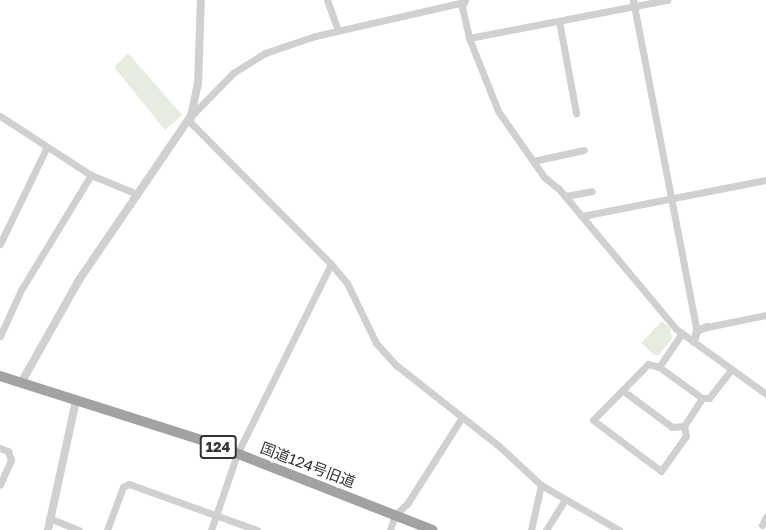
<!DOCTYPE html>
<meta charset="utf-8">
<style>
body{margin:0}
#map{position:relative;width:766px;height:530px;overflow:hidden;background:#fff;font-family:"Golos Text","Noto Sans JP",sans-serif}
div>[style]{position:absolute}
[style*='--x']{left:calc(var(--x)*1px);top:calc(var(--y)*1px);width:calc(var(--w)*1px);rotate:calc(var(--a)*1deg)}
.green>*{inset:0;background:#e6ecdf}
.minor>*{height:7px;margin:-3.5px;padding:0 3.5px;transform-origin:3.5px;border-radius:3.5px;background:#d0d0d0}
.tertiary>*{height:8px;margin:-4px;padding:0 4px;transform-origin:4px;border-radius:4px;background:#d0d0d0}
.trunk>*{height:10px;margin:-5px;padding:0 5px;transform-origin:5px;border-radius:5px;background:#a2a2a2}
span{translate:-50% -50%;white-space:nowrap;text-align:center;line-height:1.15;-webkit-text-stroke:6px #fff;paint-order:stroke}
.shield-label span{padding:2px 4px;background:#fff;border:2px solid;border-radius:4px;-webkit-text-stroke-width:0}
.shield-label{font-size:14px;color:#333;font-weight:700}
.street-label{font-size:15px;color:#333}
</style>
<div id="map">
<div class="green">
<div style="clip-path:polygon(128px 53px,182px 115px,165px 130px,114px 67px)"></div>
<div style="clip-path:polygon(662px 321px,670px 328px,672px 338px,659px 355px,654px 355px,641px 343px)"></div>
</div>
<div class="minor">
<div style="--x:327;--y:0;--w:32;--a:70"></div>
<div style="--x:465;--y:0;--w:8;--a:113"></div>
<div style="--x:462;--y:7;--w:32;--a:77"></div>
<div style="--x:469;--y:38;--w:79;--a:68.3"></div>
<div style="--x:498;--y:111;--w:80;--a:55.1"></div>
<div style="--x:544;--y:177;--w:19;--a:39"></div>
<div style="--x:559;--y:189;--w:182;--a:50.1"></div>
<div style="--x:676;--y:329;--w:111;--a:35.8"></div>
<div style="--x:633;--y:0;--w:337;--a:79.1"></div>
<div style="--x:464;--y:2;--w:153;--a:167.1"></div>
<div style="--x:315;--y:36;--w:53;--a:161.2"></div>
<div style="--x:265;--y:53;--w:38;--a:148"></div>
<div style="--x:233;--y:73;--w:60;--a:134.3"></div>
<div style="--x:191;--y:116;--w:6;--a:99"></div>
<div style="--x:190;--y:122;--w:200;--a:45.2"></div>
<div style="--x:331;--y:264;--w:25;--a:50"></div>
<div style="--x:347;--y:283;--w:67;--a:64.2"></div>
<div style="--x:376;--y:343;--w:30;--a:48"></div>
<div style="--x:396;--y:365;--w:131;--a:38.2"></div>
<div style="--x:499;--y:446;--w:57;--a:42.9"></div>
<div style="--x:541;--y:485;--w:90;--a:30"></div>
<div style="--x:559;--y:21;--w:94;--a:79.5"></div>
<div style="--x:469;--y:38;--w:202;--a:-10.9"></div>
<div style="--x:0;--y:116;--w:108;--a:33"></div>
<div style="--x:91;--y:175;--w:50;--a:22.4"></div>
<div style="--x:533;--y:161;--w:52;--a:-12.2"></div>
<div style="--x:565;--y:196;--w:27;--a:-10"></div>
<div style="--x:582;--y:216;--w:187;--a:-11.1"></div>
<div style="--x:0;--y:244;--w:106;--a:-64.2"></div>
<div style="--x:707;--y:327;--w:60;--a:-11.5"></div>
<div style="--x:0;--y:336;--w:51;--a:-65.5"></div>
<div style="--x:21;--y:290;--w:135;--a:-58.7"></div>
<div style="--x:659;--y:367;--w:11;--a:-165"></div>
<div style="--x:648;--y:364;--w:78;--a:134.5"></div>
<div style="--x:593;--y:420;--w:85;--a:36.9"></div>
<div style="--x:661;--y:471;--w:43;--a:-54.5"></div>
<div style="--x:686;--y:436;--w:10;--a:-101"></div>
<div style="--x:684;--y:426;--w:33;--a:-57"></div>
<div style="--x:702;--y:398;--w:53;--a:-144.2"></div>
<div style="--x:659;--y:367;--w:41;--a:-55.9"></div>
<div style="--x:622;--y:390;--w:62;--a:36.5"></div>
<div style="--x:672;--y:427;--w:12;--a:-5"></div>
<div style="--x:702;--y:398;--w:7;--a:0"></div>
<div style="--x:709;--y:398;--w:36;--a:-52"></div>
<div style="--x:0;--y:448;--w:9;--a:21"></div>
<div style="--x:8;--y:451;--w:9;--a:72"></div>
<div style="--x:11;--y:460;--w:27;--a:114"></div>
<div style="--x:49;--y:518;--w:32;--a:22"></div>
<div style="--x:762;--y:525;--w:9;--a:-63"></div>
<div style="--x:107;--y:530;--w:46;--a:-69.6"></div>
<div style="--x:123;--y:487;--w:7;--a:-27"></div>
<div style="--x:129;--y:484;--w:136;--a:19.8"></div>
<div style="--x:211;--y:530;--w:80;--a:-71.1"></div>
<div style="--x:237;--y:454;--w:212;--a:-63.7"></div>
<div style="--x:390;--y:530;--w:16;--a:-72"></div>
<div style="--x:395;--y:515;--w:16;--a:-43"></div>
<div style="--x:407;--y:504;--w:101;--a:-57.6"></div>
<div style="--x:531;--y:530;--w:46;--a:-77.5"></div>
<div style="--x:546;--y:530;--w:36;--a:-58"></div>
</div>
<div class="tertiary">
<div style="--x:694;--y:342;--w:11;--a:-75"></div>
<div style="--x:697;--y:331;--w:11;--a:-22"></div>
<div style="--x:21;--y:383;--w:118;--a:-60.6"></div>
<div style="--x:79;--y:280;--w:199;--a:-55.7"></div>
<div style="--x:191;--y:116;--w:33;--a:-78"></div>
<div style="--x:198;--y:84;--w:84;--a:-88"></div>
<div style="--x:48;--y:530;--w:133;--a:-77.8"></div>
</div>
<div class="trunk">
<div style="--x:0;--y:376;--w:218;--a:17.6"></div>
<div style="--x:208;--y:442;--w:241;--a:21.4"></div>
</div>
<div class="shield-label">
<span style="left:218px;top:447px">124</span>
</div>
<div class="street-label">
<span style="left:308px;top:465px;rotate:21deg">国道124号旧道</span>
</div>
</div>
